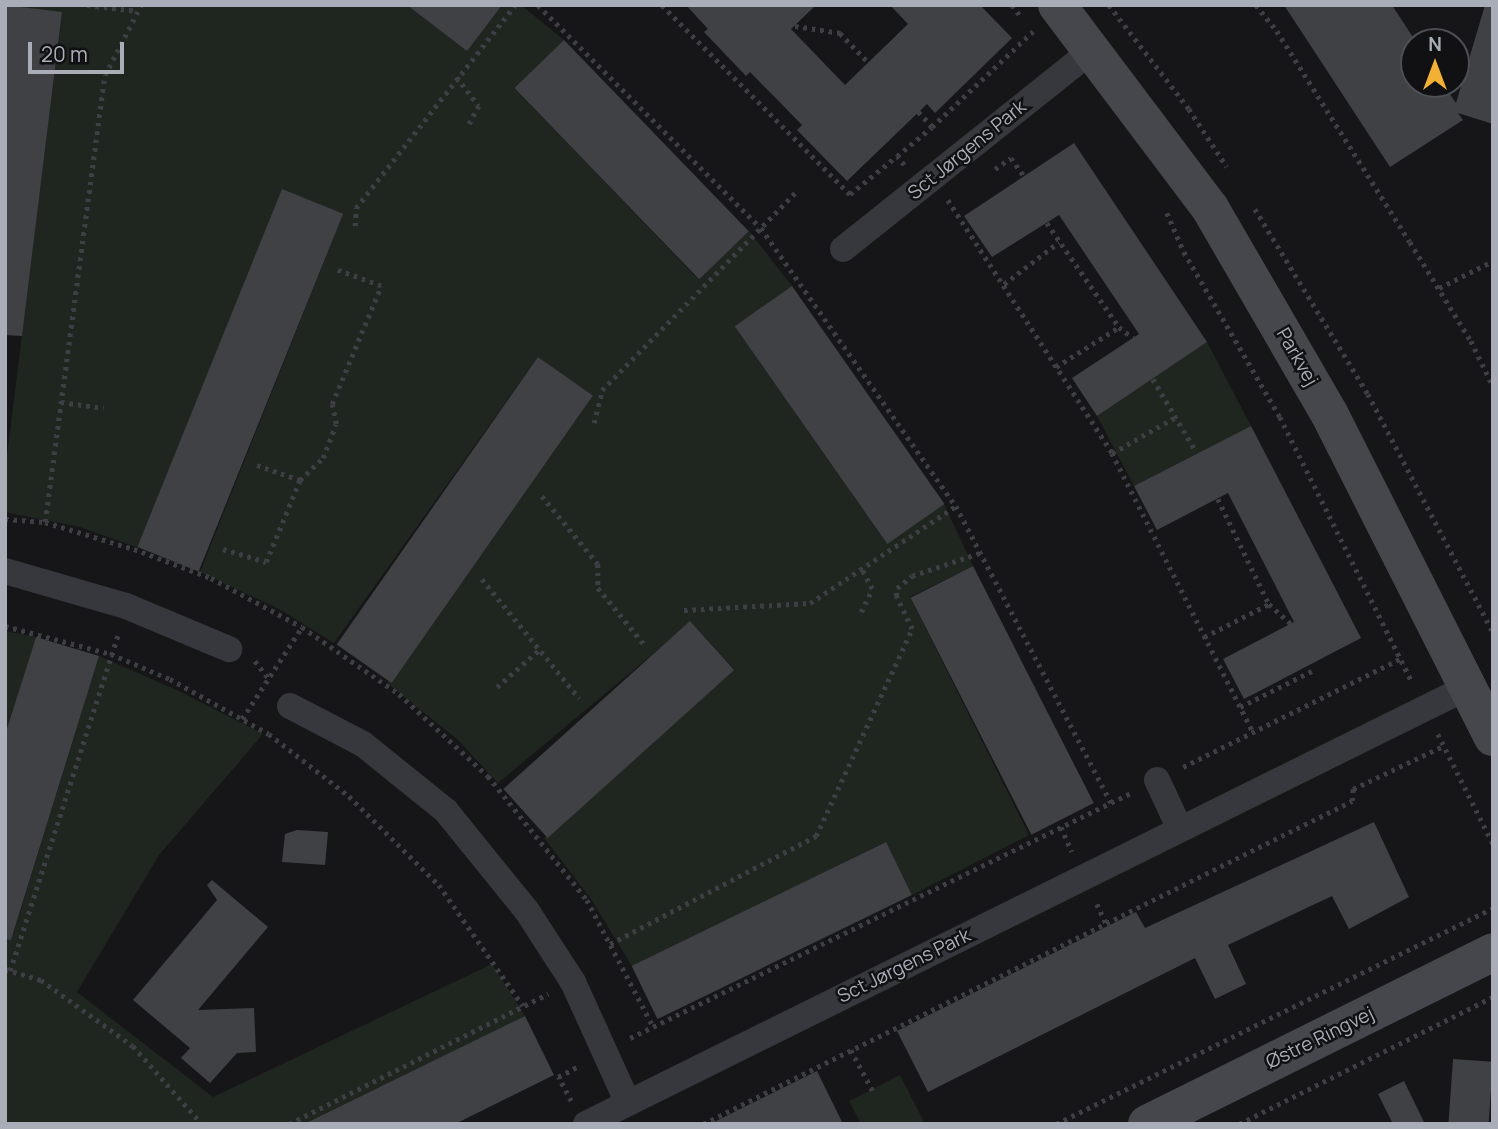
<!DOCTYPE html>
<meta charset="utf-8">
<style>
body{margin:0}
#map{position:relative;width:1498px;height:1129px;overflow:hidden;background:#161618;font-family:Manrope,sans-serif}
div>[style]{position:absolute}
[style*='--x']{left:calc(var(--x)*1px);top:calc(var(--y)*1px);width:calc(var(--w)*1px);rotate:calc(var(--a)*1deg)}
.green>*{inset:0;background:#1e261f}
.building>*{inset:0;background:#404145;transform-origin:0 0}
.path>*{height:4.5px;margin-top:-2.25px;transform-origin:0;background:repeating-linear-gradient(90deg,#3d3f44 0 3.5px,transparent 0 8.5px)}
.street>*{height:26px;margin:-13px;padding:0 13px;transform-origin:13px;border-radius:13px;background:#37383d}
.secondary>*{height:38px;margin:-19px;padding:0 19px;transform-origin:19px;border-radius:19px;background:#45474d}
span{translate:-50% -50%;white-space:nowrap;text-align:center;line-height:1.15;-webkit-text-stroke:5px #111113;paint-order:stroke}
.street-label{font-size:19px;color:#a8adb8}
.frame{position:absolute;inset:0;border:7px solid #a8adb8;pointer-events:none}
.north{position:absolute;left:1400px;top:28px;width:70px;height:70px;box-sizing:border-box;background:#111113;border:2px solid #4d4f55;border-radius:50%;rotate:0deg;font-size:19px;font-weight:700;line-height:28px;text-align:center;color:#a8adb8}
.north::after{content:'';display:block;margin:auto;width:24px;height:32px;background:#f2b134;clip-path:polygon(50% 0,100% 100%,50% 72%,0 100%)}
.scale{position:absolute;left:28px;top:42px;width:96px;height:32px;box-sizing:border-box;border:4px solid #a8adb8;border-top:0;padding-left:9px;font-size:21px;line-height:24px;white-space:nowrap;color:#a8adb8;-webkit-text-stroke:5px #111113;paint-order:stroke}
</style>
<div id="map">
<div class="green">
<div style="clip-path:polygon(6px 5px,407px 5px,467px 50px,502px 5px,521px 5px,564px 40px,514px 88px,698px 279px,749px 231px,792px 286px,735px 326px,886px 543px,944px 504px,973px 566px,910px 597px,1029px 835px,912px 895px,885px 842px,633px 968px,591px 899px,544px 838px,734px 669px,691px 622px,498px 783px,457px 739px,387px 683px,592px 395px,538px 357px,334px 643px,279px 609px,200px 572px,343px 214px,282px 190px,139px 548px,80px 527px,5px 512px,5px 472px,62px 13px)"></div>
<div style="clip-path:polygon(1207px 342px,1251px 426px,1134px 486px,1097px 416px)"></div>
<div style="clip-path:polygon(5px 631px,36px 637px,5px 735px)"></div>
<div style="clip-path:polygon(99px 656px,179px 691px,263px 734px,159px 855px,77px 992px,213px 1097px,492px 964px,525px 1016px,304px 1124px,5px 1124px,5px 933px,13px 935px)"></div>
<div style="clip-path:polygon(900px 1075px,925px 1124px,861px 1124px,849px 1101px)"></div>
</div>
<div class="building">
<div style="clip-path:polygon(5px 5px,62px 12px,22px 336px,5px 335px)"></div>
<div style="clip-path:polygon(407px 5px,502px 5px,467px 51px)"></div>
<div style="clip-path:polygon(686px 5px,816px 5px,791px 29px,845px 85px,908px 24px,890px 5px,980px 5px,1012px 38px,935px 113px,927px 104px,847px 181px,797px 130px,802px 125px,750px 72px,746px 76px,704px 32px,708px 29px)"></div>
<div style="clip-path:polygon(1284px 5px,1392px 5px,1416px 42px,1414px 84px,1443px 84px,1456px 103px,1485px 5px,1493px 5px,1493px 124px,1458px 113px,1463px 120px,1390px 167px)"></div>
<div style="left:564px;top:40px;width:266px;height:69px;rotate:46deg"></div>
<div style="clip-path:polygon(1074px 143px,1207px 342px,1097px 416px,1072px 378px,1139px 334px,1059px 215px,992px 257px,964px 216px)"></div>
<div style="left:282px;top:189px;width:66px;height:386px;rotate:22deg"></div>
<div style="left:792px;top:286px;width:266px;height:70px;rotate:55deg"></div>
<div style="left:538px;top:357px;width:67px;height:351px;rotate:35deg"></div>
<div style="clip-path:polygon(1251px 426px,1361px 638px,1244px 699px,1223px 659px,1294px 622px,1228px 493px,1157px 530px,1134px 486px)"></div>
<div style="left:973px;top:566px;width:266px;height:70px;rotate:63deg"></div>
<div style="left:690px;top:621px;width:66px;height:251px;rotate:48deg"></div>
<div style="clip-path:polygon(36px 637px,99px 656px,11px 940px,5px 939px,5px 735px)"></div>
<div style="clip-path:polygon(1374px 822px,1409px 897px,1349px 929px,1332px 896px,1228px 945px,1246px 984px,1215px 999px,1195px 958px,928px 1092px,897px 1031px,1136px 912px,1145px 928px)"></div>
<div style="clip-path:polygon(297px 830px,328px 832px,325px 865px,282px 862px,285px 834px)"></div>
<div style="left:886px;top:842px;width:59px;height:283px;rotate:64deg"></div>
<div style="clip-path:polygon(212px 880px,268px 927px,198px 1010px,254px 1008px,256px 1052px,237px 1053px,210px 1083px,181px 1058px,190px 1048px,133px 1000px,217px 900px,207px 885px)"></div>
<div style="clip-path:polygon(525px 1016px,554px 1075px,455px 1124px,304px 1124px)"></div>
<div style="left:1453px;top:1059px;width:40px;height:65px;rotate:4deg"></div>
<div style="clip-path:polygon(817px 1071px,843px 1124px,710px 1124px)"></div>
<div style="clip-path:polygon(1404px 1081px,1425px 1124px,1393px 1124px,1378px 1094px)"></div>
</div>
<div class="path">
<div style="--x:87;--y:5;--w:51;--a:6.7"></div>
<div style="--x:538;--y:5;--w:315;--a:45"></div>
<div style="--x:761;--y:228;--w:340;--a:55"></div>
<div style="--x:956;--y:506;--w:335;--a:62.4"></div>
<div style="--x:662;--y:5;--w:267;--a:45.2"></div>
<div style="--x:850;--y:194;--w:60;--a:-39"></div>
<div style="--x:1012;--y:5;--w:16;--a:52"></div>
<div style="--x:1109;--y:5;--w:131;--a:52.4"></div>
<div style="--x:1189;--y:109;--w:69;--a:56.8"></div>
<div style="--x:1256;--y:5;--w:33;--a:51"></div>
<div style="--x:1277;--y:31;--w:249;--a:57.8"></div>
<div style="--x:1410;--y:242;--w:116;--a:58.4"></div>
<div style="--x:1471;--y:341;--w:50;--a:63.9"></div>
<div style="--x:795;--y:26;--w:46;--a:8.8"></div>
<div style="--x:840;--y:33;--w:40;--a:46"></div>
<div style="--x:457;--y:77;--w:36;--a:53"></div>
<div style="--x:479;--y:106;--w:21;--a:118"></div>
<div style="--x:932;--y:127;--w:139;--a:-43.5"></div>
<div style="--x:904;--y:165;--w:11;--a:-128"></div>
<div style="--x:897;--y:156;--w:45;--a:-39.6"></div>
<div style="--x:932;--y:127;--w:21;--a:-133"></div>
<div style="--x:995;--y:169;--w:19;--a:-35"></div>
<div style="--x:1011;--y:158;--w:22;--a:54"></div>
<div style="--x:948;--y:200;--w:302;--a:57"></div>
<div style="--x:1112;--y:453;--w:313;--a:63.2"></div>
<div style="--x:1255;--y:209;--w:217;--a:58.6"></div>
<div style="--x:1368;--y:394;--w:269;--a:62.3"></div>
<div style="--x:1167;--y:213;--w:43;--a:66.4"></div>
<div style="--x:1184;--y:252;--w:191;--a:59.8"></div>
<div style="--x:1280;--y:417;--w:296;--a:63.5"></div>
<div style="--x:1047;--y:223;--w:126;--a:55.3"></div>
<div style="--x:1119;--y:327;--w:18;--a:38"></div>
<div style="--x:355;--y:226;--w:18;--a:-87"></div>
<div style="--x:356;--y:208;--w:258;--a:-51.9"></div>
<div style="--x:1004;--y:284;--w:69;--a:-37.4"></div>
<div style="--x:1439;--y:288;--w:60;--a:-26.6"></div>
<div style="--x:1056;--y:367;--w:75;--a:-32.4"></div>
<div style="--x:1153;--y:379;--w:80;--a:59.3"></div>
<div style="--x:61;--y:402;--w:43;--a:7.9"></div>
<div style="--x:594;--y:423;--w:34;--a:-76"></div>
<div style="--x:602;--y:390;--w:279;--a:-45.6"></div>
<div style="--x:1112;--y:453;--w:73;--a:-29.4"></div>
<div style="--x:257;--y:465;--w:46;--a:19.2"></div>
<div style="--x:542;--y:496;--w:88;--a:50.5"></div>
<div style="--x:598;--y:564;--w:24;--a:90"></div>
<div style="--x:598;--y:588;--w:72;--a:50.6"></div>
<div style="--x:1218;--y:499;--w:117;--a:64.1"></div>
<div style="--x:1269;--y:604;--w:30;--a:42"></div>
<div style="--x:5;--y:519;--w:40;--a:4.3"></div>
<div style="--x:45;--y:522;--w:93;--a:16.9"></div>
<div style="--x:134;--y:549;--w:82;--a:20.6"></div>
<div style="--x:211;--y:578;--w:103;--a:28.3"></div>
<div style="--x:302;--y:627;--w:118;--a:34.6"></div>
<div style="--x:399;--y:694;--w:121;--a:42.7"></div>
<div style="--x:488;--y:776;--w:159;--a:51.4"></div>
<div style="--x:587;--y:900;--w:142;--a:62.4"></div>
<div style="--x:45;--y:522;--w:451;--a:-82.4"></div>
<div style="--x:105;--y:75;--w:79;--a:-62.8"></div>
<div style="--x:223;--y:549;--w:45;--a:16.8"></div>
<div style="--x:266;--y:562;--w:89;--a:-67.5"></div>
<div style="--x:300;--y:480;--w:32;--a:-44"></div>
<div style="--x:323;--y:458;--w:36;--a:-69"></div>
<div style="--x:336;--y:424;--w:20;--a:-101"></div>
<div style="--x:332;--y:404;--w:128;--a:-67.4"></div>
<div style="--x:381;--y:286;--w:47;--a:-160"></div>
<div style="--x:482;--y:579;--w:154;--a:50.8"></div>
<div style="--x:684;--y:610;--w:126;--a:-3.2"></div>
<div style="--x:810;--y:603;--w:175;--a:-33.6"></div>
<div style="--x:861;--y:612;--w:25;--a:-64"></div>
<div style="--x:872;--y:589;--w:22;--a:-117"></div>
<div style="--x:5;--y:626;--w:110;--a:14.8"></div>
<div style="--x:111;--y:654;--w:64;--a:23"></div>
<div style="--x:170;--y:679;--w:113;--a:29.1"></div>
<div style="--x:269;--y:734;--w:101;--a:37.8"></div>
<div style="--x:349;--y:796;--w:127;--a:44.7"></div>
<div style="--x:439;--y:885;--w:147;--a:55.2"></div>
<div style="--x:1204;--y:637;--w:73;--a:-26.9"></div>
<div style="--x:255;--y:661;--w:23;--a:52"></div>
<div style="--x:497;--y:687;--w:56;--a:-41.4"></div>
<div style="--x:1240;--y:707;--w:83;--a:-26.6"></div>
<div style="--x:242;--y:719;--w:110;--a:-56.9"></div>
<div style="--x:1438;--y:734;--w:123;--a:63.4"></div>
<div style="--x:1183;--y:767;--w:242;--a:-26.5"></div>
<div style="--x:1061;--y:827;--w:27;--a:66"></div>
<div style="--x:1097;--y:904;--w:21;--a:65"></div>
<div style="--x:610;--y:944;--w:233;--a:-27.7"></div>
<div style="--x:816;--y:836;--w:228;--a:-65.1"></div>
<div style="--x:912;--y:629;--w:37;--a:-116"></div>
<div style="--x:896;--y:596;--w:8;--a:-83"></div>
<div style="--x:897;--y:588;--w:19;--a:-39"></div>
<div style="--x:912;--y:576;--w:72;--a:-18.7"></div>
<div style="--x:5;--y:969;--w:38;--a:17"></div>
<div style="--x:41;--y:980;--w:113;--a:35.7"></div>
<div style="--x:133;--y:1046;--w:104;--a:48.5"></div>
<div style="--x:10;--y:971;--w:354;--a:-72.2"></div>
<div style="--x:630;--y:1038;--w:558;--a:-26.06"></div>
<div style="--x:851;--y:1050;--w:49;--a:61.9"></div>
<div style="--x:571;--y:1101;--w:27;--a:-118"></div>
<div style="--x:558;--y:1077;--w:24;--a:-28"></div>
<div style="--x:289;--y:1124;--w:290;--a:-26.7"></div>
<div style="--x:703;--y:1124;--w:725;--a:-26.46"></div>
<div style="--x:1352;--y:801;--w:12;--a:-85"></div>
<div style="--x:1353;--y:789;--w:100;--a:-25.5"></div>
<div style="--x:1056;--y:1124;--w:487;--a:-26.3"></div>
<div style="--x:1239;--y:1124;--w:284;--a:-26.6"></div>
</div>
<div class="street">
<div style="--x:843;--y:249;--w:317;--a:-38.6"></div>
<div style="--x:5;--y:571;--w:126;--a:16.1"></div>
<div style="--x:126;--y:606;--w:112;--a:22.7"></div>
<div style="--x:290;--y:706;--w:82;--a:27.5"></div>
<div style="--x:363;--y:744;--w:107;--a:38.9"></div>
<div style="--x:446;--y:811;--w:129;--a:51"></div>
<div style="--x:527;--y:911;--w:85;--a:57.1"></div>
<div style="--x:573;--y:982;--w:133;--a:65.6"></div>
<div style="--x:1157;--y:780;--w:54;--a:64.9"></div>
<div style="--x:586;--y:1124;--w:982;--a:-26.36"></div>
</div>
<div class="secondary">
<div style="--x:1057;--y:5;--w:254;--a:53"></div>
<div style="--x:1210;--y:208;--w:237;--a:59.9"></div>
<div style="--x:1329;--y:413;--w:363;--a:63.2"></div>
<div style="--x:1147;--y:1124;--w:386;--a:-26.4"></div>
</div>
<div class="street-label">
<span style="left:967px;top:150px;rotate:-39deg">Sct Jørgens Park</span>
<span style="left:1297px;top:357px;rotate:60deg">Parkvej</span>
<span style="left:904px;top:966px;rotate:-26deg">Sct Jørgens Park</span>
<span style="left:1320px;top:1038px;rotate:-26deg">Østre Ringvej</span>
</div>
<div class="frame"></div>
<div class="north">N</div>
<div class="scale">20 m</div>
</div>
